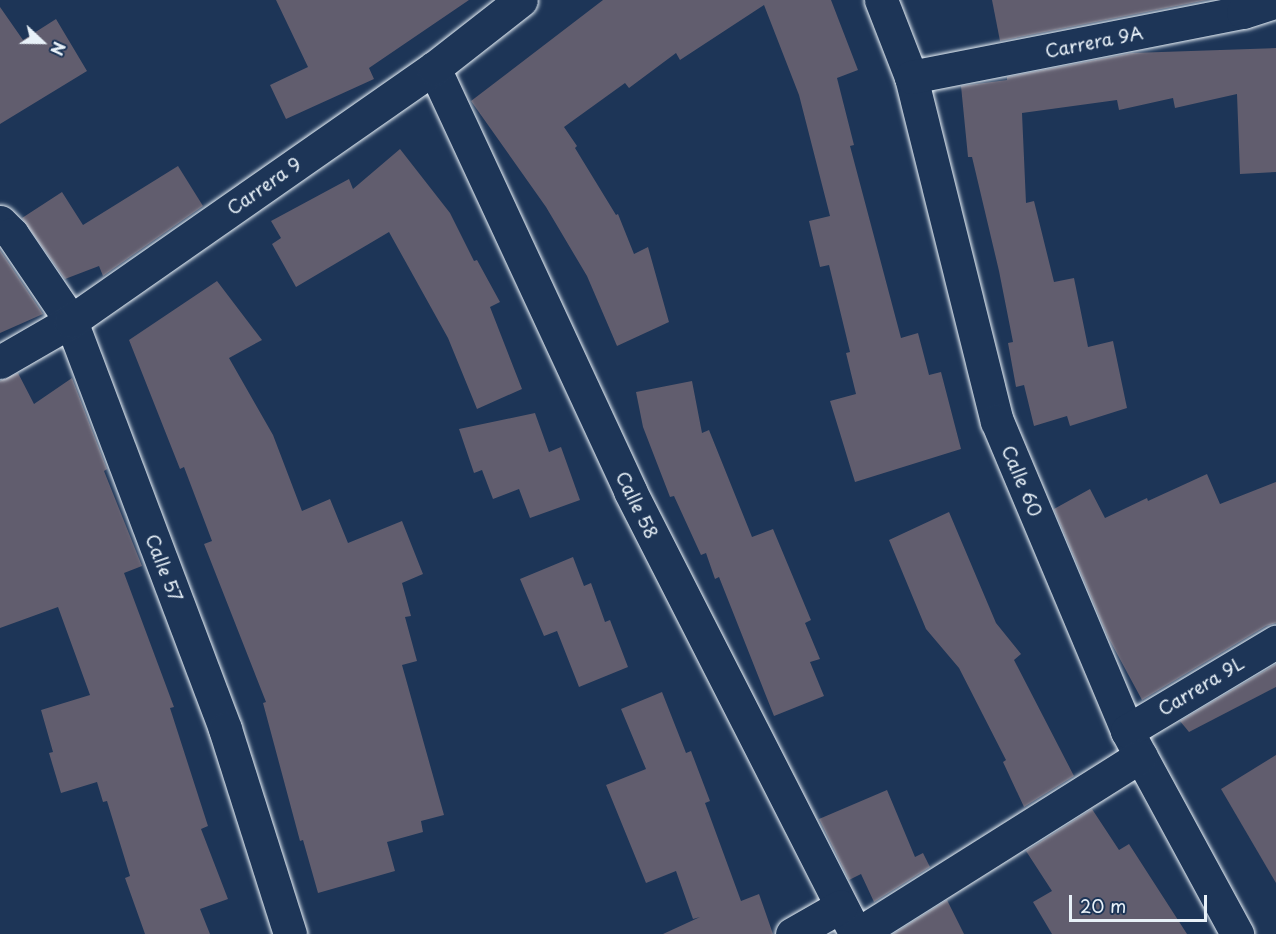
<!DOCTYPE html>
<style>
body{margin:0}
#map{position:relative;width:1276px;height:934px;overflow:hidden;background:#1d3557;font-family:"Playpen Sans",sans-serif}
div>[style]{position:absolute}
[style*='--x']{left:calc(var(--x)*1px);top:calc(var(--y)*1px);width:calc(var(--w)*1px);rotate:calc(var(--a)*1deg)}
.building>*{inset:0;background:#615d6e}
.roads{filter:drop-shadow(0 0 2px #e8f1f8) drop-shadow(0 0 2px #e8f1f8)}
.street>*{height:33px;margin:-16.5px;padding:0 16.5px;transform-origin:16.5px;border-radius:16.5px;background:#1d3557}
span{translate:-50% -50%;white-space:nowrap;text-align:center;line-height:1.15;-webkit-text-stroke:4.5px #1d3557;paint-order:stroke}
.street-label{font-size:18px;color:#e8f1f8}
.north{position:absolute;left:12px;top:12px;width:60px;height:60px;-webkit-text-stroke:4px #1d3557;paint-order:stroke;rotate:112deg;font-size:16px;font-weight:700;line-height:24px;text-align:center;color:#e8f1f8}
.north::after{content:'';display:block;margin:auto;width:21px;height:27px;background:#e8f1f8;clip-path:polygon(50% 0,100% 100%,50% 72%,0 100%)}
.scale{position:absolute;left:1069px;top:895px;width:138px;height:27px;box-sizing:border-box;border:3px solid #e8f1f8;border-top:0;padding-left:8px;font-size:18px;line-height:21px;white-space:nowrap;color:#e8f1f8;-webkit-text-stroke:4px #1d3557;paint-order:stroke}
</style>
<div id="map">
<div class="building">
<div style="clip-path:polygon(276px 0,469px 0,369px 68px,374px 79px,286px 119px,270px 85px,308px 67px)"></div>
<div style="clip-path:polygon(603px 0,831px 0,858px 70px,837px 78px,854px 145px,850px 146px,901px 338px,918px 333px,929px 375px,941px 372px,961px 449px,855px 482px,830px 401px,856px 394px,846px 353px,850px 352px,829px 265px,820px 267px,809px 221px,830px 216px,799px 95px,764px 5px,680px 60px,676px 53px,629px 88px,625px 83px,564px 127px,577px 146px,575px 148px,616px 215px,618px 214px,634px 254px,648px 247px,669px 322px,617px 346px,587px 276px,546px 207px,471px 101px)"></div>
<div style="clip-path:polygon(992px 0,1207px 0,1000px 41px)"></div>
<div style="clip-path:polygon(0 7px,23px 40px,56px 19px,87px 71px,0 124px)"></div>
<div style="clip-path:polygon(1276px 48px,1276px 172px,1240px 174px,1237px 94px,1175px 108px,1173px 98px,1119px 110px,1117px 100px,1022px 113px,1026px 203px,1034px 201px,1054px 282px,1074px 278px,1088px 347px,1113px 341px,1127px 408px,1070px 426px,1067px 416px,1034px 426px,1024px 385px,1016px 387px,1008px 343px,1013px 342px,999px 271px,972px 157px,968px 157px,961px 86px,1007px 80px,1007px 77px,1132px 53px)"></div>
<div style="clip-path:polygon(400px 149px,450px 213px,474px 261px,477px 260px,500px 302px,490px 307px,522px 389px,477px 409px,448px 338px,389px 232px,296px 287px,272px 244px,281px 238px,271px 221px,349px 179px,353px 189px)"></div>
<div style="clip-path:polygon(178px 166px,203px 206px,103px 276px,99px 266px,65px 279px,22px 218px,62px 192px,83px 225px)"></div>
<div style="clip-path:polygon(0 250px,43px 314px,0 333px)"></div>
<div style="clip-path:polygon(217px 281px,262px 340px,229px 358px,273px 435px,302px 511px,330px 499px,348px 543px,402px 521px,423px 574px,402px 583px,411px 616px,405px 617px,417px 661px,402px 665px,444px 815px,421px 821px,423px 832px,387px 842px,395px 871px,318px 893px,303px 840px,300px 841px,263px 703px,266px 702px,204px 544px,212px 541px,184px 467px,180px 469px,129px 340px)"></div>
<div style="clip-path:polygon(18px 373px,34px 404px,72px 378px,107px 469px,104px 471px,142px 566px,124px 573px,174px 707px,170px 708px,208px 826px,201px 829px,228px 899px,200px 909px,210px 934px,145px 934px,125px 878px,130px 876px,107px 801px,103px 802px,97px 782px,61px 793px,49px 753px,53px 752px,41px 710px,90px 695px,58px 607px,0 628px,0 381px)"></div>
<div style="clip-path:polygon(692px 381px,702px 433px,709px 430px,752px 537px,773px 529px,811px 620px,805px 623px,820px 659px,810px 662px,824px 696px,774px 716px,719px 577px,715px 579px,706px 553px,701px 555px,674px 496px,670px 497px,643px 427px,636px 392px)"></div>
<div style="clip-path:polygon(535px 413px,549px 452px,561px 447px,580px 500px,530px 518px,519px 489px,493px 499px,482px 470px,474px 473px,459px 429px)"></div>
<div style="clip-path:polygon(1207px 474px,1220px 504px,1276px 482px,1276px 623px,1266px 626px,1142px 700px,1108px 637px,1054px 509px,1090px 489px,1105px 518px,1147px 498px,1148px 501px)"></div>
<div style="clip-path:polygon(949px 512px,996px 623px,1021px 654px,1014px 660px,1074px 776px,1024px 807px,1003px 762px,1006px 760px,959px 668px,926px 629px,889px 540px)"></div>
<div style="clip-path:polygon(573px 557px,584px 586px,591px 583px,605px 622px,610px 620px,628px 667px,579px 687px,557px 631px,544px 636px,520px 579px)"></div>
<div style="clip-path:polygon(1276px 664px,1276px 687px,1189px 732px,1180px 721px)"></div>
<div style="clip-path:polygon(662px 692px,686px 753px,691px 751px,710px 801px,705px 803px,741px 901px,759px 894px,773px 934px,663px 934px,700px 917px,693px 919px,676px 871px,646px 883px,606px 785px,646px 769px,621px 709px)"></div>
<div style="clip-path:polygon(1276px 755px,1276px 883px,1221px 789px)"></div>
<div style="clip-path:polygon(887px 790px,915px 857px,923px 853px,930px 867px,874px 902px,861px 874px,849px 880px,819px 819px)"></div>
<div style="clip-path:polygon(1092px 809px,1119px 850px,1129px 844px,1187px 934px,1052px 934px,1033px 902px,1052px 891px,1026px 851px)"></div>
<div style="clip-path:polygon(947px 900px,964px 934px,893px 934px)"></div>
</div>
<div class="roads">
<div class="street">
<div style="--x:881;--y:0;--w:83;--a:68.7"></div>
<div style="--x:911;--y:77;--w:355;--a:76"></div>
<div style="--x:997;--y:421;--w:336;--a:67.2"></div>
<div style="--x:1127;--y:731;--w:231;--a:61.5"></div>
<div style="--x:434;--y:68;--w:466;--a:65.1"></div>
<div style="--x:630;--y:491;--w:497;--a:63"></div>
<div style="--x:911;--y:77;--w:338;--a:-11.1"></div>
<div style="--x:1243;--y:12;--w:35;--a:-18"></div>
<div style="--x:0;--y:222;--w:17;--a:45"></div>
<div style="--x:12;--y:234;--w:105;--a:55.9"></div>
<div style="--x:71;--y:321;--w:436;--a:69.3"></div>
<div style="--x:225;--y:729;--w:215;--a:72.4"></div>
<div style="--x:0;--y:362;--w:82;--a:-30"></div>
<div style="--x:71;--y:321;--w:442;--a:-34.9"></div>
<div style="--x:434;--y:68;--w:110;--a:-38"></div>
<div style="--x:1127;--y:731;--w:174;--a:-30.9"></div>
<div style="--x:792;--y:934;--w:56;--a:-29.7"></div>
<div style="--x:858;--y:934;--w:334;--a:-32.2"></div>
</div>
</div>
<div class="street-label">
<span style="left:1094px;top:42px;rotate:-11deg">Carrera 9A</span>
<span style="left:264px;top:186px;rotate:-35deg">Carrera 9</span>
<span style="left:1022px;top:481px;rotate:67deg">Calle 60</span>
<span style="left:637px;top:505px;rotate:64deg">Calle 58</span>
<span style="left:164px;top:568px;rotate:69deg">Calle 57</span>
<span style="left:1201px;top:686px;rotate:-31deg">Carrera 9L</span>
</div>
<div class="north">N</div>
<div class="scale">20 m</div>
</div>
